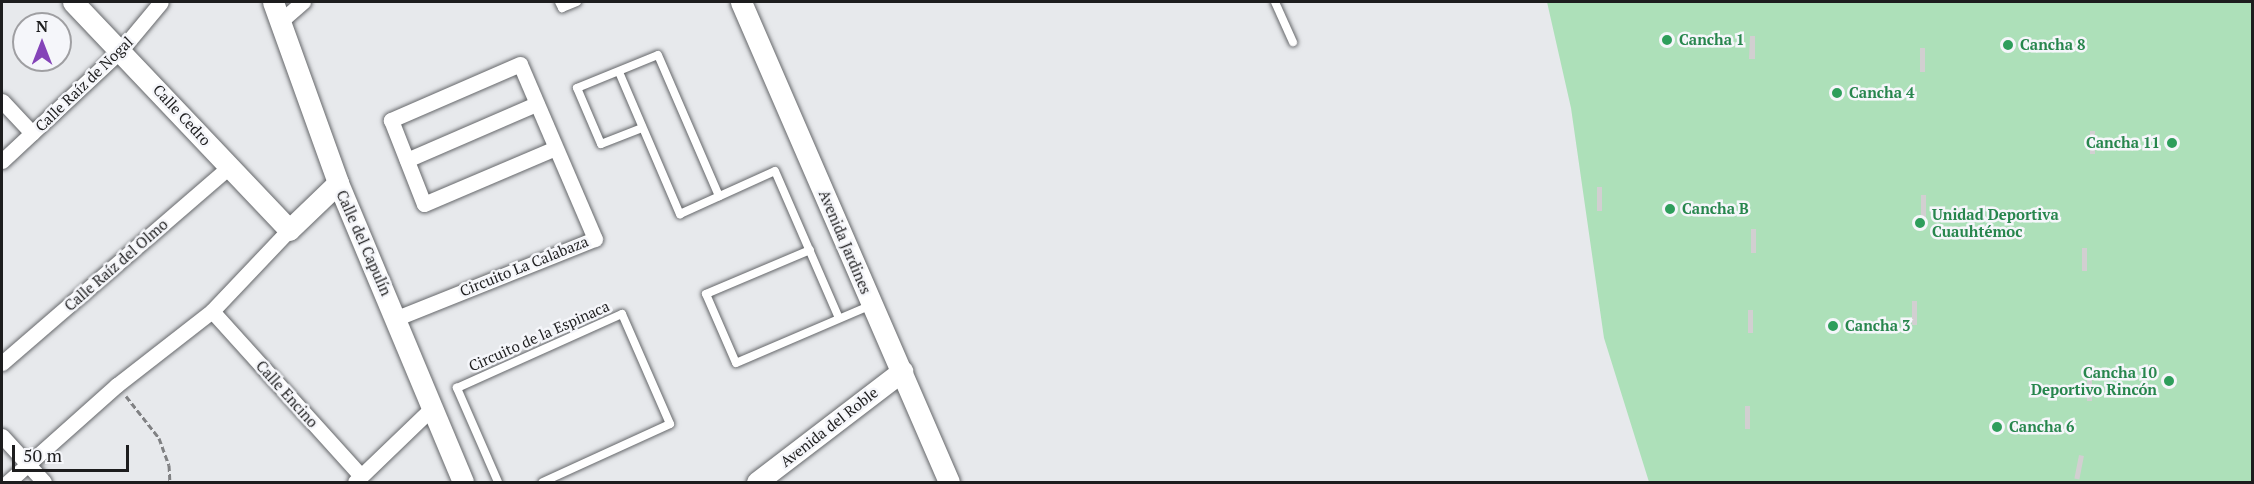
<!DOCTYPE html>
<meta charset="utf-8">
<style>
body{margin:0}
#map{position:relative;width:2254px;height:484px;overflow:hidden;background:#e7e9ec;font-family:"PT Serif",serif}
div>[style]{position:absolute}
[style*='--x']{left:calc(var(--x)*1px);top:calc(var(--y)*1px);width:calc(var(--w)*1px);rotate:calc(var(--a)*1deg)}
.green>*{inset:0;background:#ade0b9}
.building>*{inset:0;background:#d2cfd1;transform-origin:0 0}
.path>*{height:3px;margin-top:-1.5px;transform-origin:0;background:repeating-linear-gradient(90deg,#808183 0 6px,transparent 0 9px)}
.roads{filter:drop-shadow(0 0 2px #65676a) drop-shadow(0 0 2px #65676a)}
.lane>*{height:8px;margin:-4px;padding:0 4px;transform-origin:4px;border-radius:4px;background:#fff}
.street>*{height:15px;margin:-7.5px;padding:0 7.5px;transform-origin:7.5px;border-radius:7.5px;background:#fff}
.secondary>*{height:21px;margin:-10.5px;padding:0 10.5px;transform-origin:10.5px;border-radius:10.5px;background:#fff}
.dots>*{width:16px;height:16px;translate:-50% -50%;box-sizing:border-box;border:3px solid #f5f6fa;border-radius:50%}
span{translate:-50% -50%;white-space:nowrap;text-align:center;line-height:1.15;-webkit-text-stroke:5px #f5f6fa;paint-order:stroke}
.leisure-label{font-size:15px;color:#27864d;font-weight:700}
.left{translate:0 -50%;text-align:left}
.right{translate:-100% -50%;text-align:right}
.street-label{font-size:15px;color:#1d1d1e}
.frame{position:absolute;inset:0;border:3px solid #1d1d1e;pointer-events:none}
.north{position:absolute;left:12px;top:12px;width:60px;height:60px;box-sizing:border-box;background:#f5f6fa;border:2px solid #9f9fa2;border-radius:50%;rotate:0deg;font-size:16px;font-weight:700;line-height:24px;text-align:center;color:#1d1d1e}
.north::after{content:'';display:block;margin:auto;width:21px;height:27px;background:#8443b8;clip-path:polygon(50% 0,100% 100%,50% 72%,0 100%)}
.scale{position:absolute;left:12px;top:445px;width:117px;height:27px;box-sizing:border-box;border:3px solid #1d1d1e;border-top:0;padding-left:8px;font-size:18px;line-height:21px;white-space:nowrap;color:#1d1d1e;-webkit-text-stroke:4px #f5f6fa;paint-order:stroke}
</style>
<div id="map">
<div class="green">
<div style="clip-path:polygon(1547px 2px,2252px 2px,2252px 482px,1649px 482px,1604px 338px,1571px 108px)"></div>
</div>
<div class="building">
<div style="clip-path:polygon(1750px 36px,1755px 36px,1755px 59px,1749px 59px)"></div>
<div style="left:1920px;top:48px;width:5px;height:24px"></div>
<div style="left:2090px;top:131px;width:5px;height:23px"></div>
<div style="left:1597px;top:187px;width:5px;height:24px"></div>
<div style="left:1921px;top:195px;width:5px;height:23px"></div>
<div style="left:1751px;top:229px;width:5px;height:24px"></div>
<div style="left:2082px;top:248px;width:5px;height:23px"></div>
<div style="left:1912px;top:301px;width:5px;height:24px"></div>
<div style="left:1748px;top:310px;width:5px;height:23px"></div>
<div style="left:2087px;top:377px;width:5px;height:24px"></div>
<div style="left:1745px;top:406px;width:5px;height:23px"></div>
<div style="left:2079px;top:455px;width:5px;height:24px;rotate:11deg"></div>
</div>
<div class="path">
<div style="--x:126;--y:396;--w:53;--a:51.8"></div>
<div style="--x:159;--y:438;--w:29;--a:70"></div>
<div style="--x:169;--y:465;--w:17;--a:87"></div>
</div>
<div class="roads">
<div class="lane">
<div style="--x:559;--y:2;--w:7;--a:63"></div>
<div style="--x:562;--y:8;--w:16;--a:-22"></div>
<div style="--x:1275;--y:2;--w:44;--a:65.8"></div>
<div style="--x:619;--y:72;--w:155;--a:66.8"></div>
<div style="--x:680;--y:214;--w:104;--a:-24.4"></div>
<div style="--x:775;--y:171;--w:160;--a:66.5"></div>
<div style="--x:642;--y:128;--w:44;--a:158.7"></div>
<div style="--x:601;--y:144;--w:61;--a:-113.2"></div>
<div style="--x:577;--y:88;--w:87;--a:-22.2"></div>
<div style="--x:658;--y:55;--w:154;--a:66.6"></div>
<div style="--x:810;--y:250;--w:113;--a:157.1"></div>
<div style="--x:706;--y:294;--w:75;--a:66.5"></div>
<div style="--x:736;--y:363;--w:147;--a:-23.2"></div>
<div style="--x:498;--y:482;--w:103;--a:-113.6"></div>
<div style="--x:457;--y:388;--w:181;--a:-24.2"></div>
<div style="--x:622;--y:314;--w:120;--a:66.4"></div>
<div style="--x:670;--y:424;--w:140;--a:155.5"></div>
</div>
<div class="street">
<div style="--x:282;--y:20;--w:28;--a:-41"></div>
<div style="--x:2;--y:101;--w:44;--a:46.8"></div>
<div style="--x:407;--y:160;--w:141;--a:-23.5"></div>
<div style="--x:2;--y:161;--w:163;--a:-43"></div>
<div style="--x:121;--y:50;--w:62;--a:-50.2"></div>
<div style="--x:212;--y:311;--w:222;--a:47.9"></div>
<div style="--x:397;--y:318;--w:213;--a:-21.8"></div>
<div style="--x:595;--y:239;--w:190;--a:-113.2"></div>
<div style="--x:520;--y:64;--w:141;--a:156.5"></div>
<div style="--x:391;--y:120;--w:90;--a:68.6"></div>
<div style="--x:424;--y:204;--w:142;--a:-23.1"></div>
<div style="--x:2;--y:363;--w:301;--a:-40.8"></div>
<div style="--x:2;--y:436;--w:62;--a:47.6"></div>
<div style="--x:8;--y:482;--w:146;--a:-41.7"></div>
<div style="--x:117;--y:385;--w:120;--a:-37.9"></div>
<div style="--x:212;--y:311;--w:112;--a:-46.5"></div>
<div style="--x:355;--y:482;--w:108;--a:-43.9"></div>
</div>
<div class="secondary">
<div style="--x:73;--y:2;--w:314;--a:46.5"></div>
<div style="--x:289;--y:230;--w:68;--a:-43.8"></div>
<div style="--x:273;--y:2;--w:192;--a:70.2"></div>
<div style="--x:338;--y:183;--w:324;--a:67.3"></div>
<div style="--x:741;--y:2;--w:523;--a:66.57"></div>
<div style="--x:757;--y:482;--w:183;--a:-37.4"></div>
</div>
</div>
<div class="dots">
<div style="left:1667px;top:40px;background:#2e9e5b"></div>
<div style="left:2008px;top:45px;background:#2e9e5b"></div>
<div style="left:1837px;top:93px;background:#2e9e5b"></div>
<div style="left:2172px;top:143px;background:#2e9e5b"></div>
<div style="left:1670px;top:209px;background:#2e9e5b"></div>
<div style="left:1920px;top:223px;background:#2e9e5b"></div>
<div style="left:1833px;top:326px;background:#2e9e5b"></div>
<div style="left:2169px;top:381px;background:#2e9e5b"></div>
<div style="left:1997px;top:427px;background:#2e9e5b"></div>
</div>
<div class="leisure-label">
<span class="left" style="left:1679px;top:40px">Cancha 1</span>
<span class="left" style="left:2020px;top:45px">Cancha 8</span>
<span class="left" style="left:1849px;top:93px">Cancha 4</span>
<span class="right" style="left:2160px;top:143px">Cancha 11</span>
<span class="left" style="left:1682px;top:209px">Cancha B</span>
<span class="left" style="left:1932px;top:223px">Unidad Deportiva<br>Cuauhtémoc</span>
<span class="left" style="left:1845px;top:326px">Cancha 3</span>
<span class="right" style="left:2157px;top:381px">Cancha 10<br>Deportivo Rincón</span>
<span class="left" style="left:2009px;top:427px">Cancha 6</span>
</div>
<div class="street-label">
<span style="left:84px;top:84px;rotate:-44deg">Calle Raíz de Nogal</span>
<span style="left:182px;top:115px;rotate:47deg">Calle Cedro</span>
<span style="left:845px;top:242px;rotate:67deg">Avenida Jardines</span>
<span style="left:364px;top:243px;rotate:66deg">Calle del Capulín</span>
<span style="left:116px;top:265px;rotate:-41deg">Calle Raíz del Olmo</span>
<span style="left:524px;top:266px;rotate:-22deg">Circuito La Calabaza</span>
<span style="left:539px;top:336px;rotate:-24deg">Circuito de la Espinaca</span>
<span style="left:287px;top:394px;rotate:48deg">Calle Encino</span>
<span style="left:829px;top:427px;rotate:-38deg">Avenida del Roble</span>
</div>
<div class="frame"></div>
<div class="north">N</div>
<div class="scale">50 m</div>
</div>
